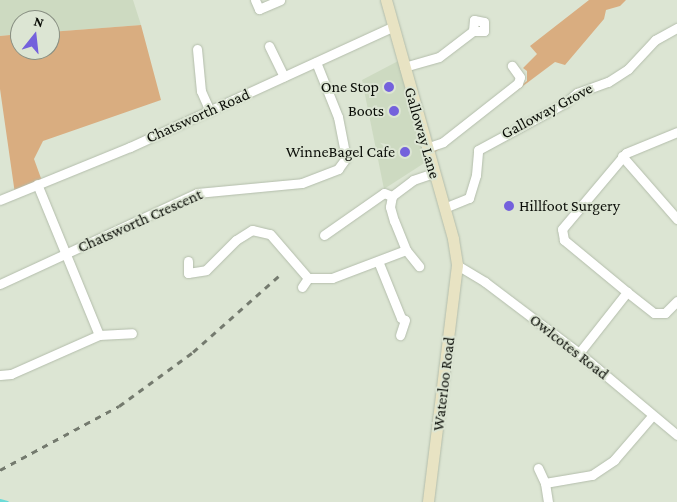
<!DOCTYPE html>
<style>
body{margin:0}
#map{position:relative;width:677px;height:502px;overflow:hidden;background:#dce5d3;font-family:"Crimson Pro",serif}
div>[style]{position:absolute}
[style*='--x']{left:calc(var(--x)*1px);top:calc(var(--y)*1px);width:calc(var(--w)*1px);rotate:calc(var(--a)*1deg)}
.built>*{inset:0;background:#cddac1}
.green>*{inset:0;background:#d9ad80}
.stream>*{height:2.5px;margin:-1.25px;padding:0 1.25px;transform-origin:1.25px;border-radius:1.25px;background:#6bdbd7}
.roads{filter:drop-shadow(0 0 1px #b3bdab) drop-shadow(0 0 1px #b3bdab)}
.minor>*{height:9px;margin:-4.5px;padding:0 4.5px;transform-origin:4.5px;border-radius:4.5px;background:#fff}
.secondary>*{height:11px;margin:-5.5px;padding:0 5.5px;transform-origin:5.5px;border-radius:5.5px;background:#e8e3c3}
.rail>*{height:2.5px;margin-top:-1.25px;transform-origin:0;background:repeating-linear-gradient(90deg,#747a6e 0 6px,transparent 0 12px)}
.dots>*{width:14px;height:14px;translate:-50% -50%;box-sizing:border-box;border:2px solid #dce5d3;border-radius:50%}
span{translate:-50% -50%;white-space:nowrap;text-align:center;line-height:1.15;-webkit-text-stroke:4px #dce5d3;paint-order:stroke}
.poi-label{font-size:16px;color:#0b0e08}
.right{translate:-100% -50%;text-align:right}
.left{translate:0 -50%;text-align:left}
.street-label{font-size:16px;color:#0b0e08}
.north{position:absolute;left:10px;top:10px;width:50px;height:50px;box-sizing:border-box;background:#dce5d3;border:1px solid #888f82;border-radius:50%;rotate:16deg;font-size:14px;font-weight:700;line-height:20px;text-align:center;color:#0b0e08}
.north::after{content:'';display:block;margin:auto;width:18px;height:22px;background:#7461dc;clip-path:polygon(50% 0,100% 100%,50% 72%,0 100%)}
</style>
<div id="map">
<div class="built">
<div style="clip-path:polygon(0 0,133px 0,141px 25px,50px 32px,50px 20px,20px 20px,20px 34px,0 36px)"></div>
<div style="clip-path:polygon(402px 59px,429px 160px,384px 189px,362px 80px)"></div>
</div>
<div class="green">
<div style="clip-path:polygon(589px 0,626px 0,620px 6px,606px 10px,604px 19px,565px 65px,555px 62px,434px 153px,432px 149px,527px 81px,527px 71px,523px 68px,537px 54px,530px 46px)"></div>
<div style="clip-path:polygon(141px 25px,161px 100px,43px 141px,34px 159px,42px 181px,15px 194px,0 89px,0 36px,20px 34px,20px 50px,50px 50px,50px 32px)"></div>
</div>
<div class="stream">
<div style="--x:0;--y:500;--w:7;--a:16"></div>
</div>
<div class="roads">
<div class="minor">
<div style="--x:255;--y:0;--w:10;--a:66"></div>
<div style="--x:259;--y:9;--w:23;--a:-23"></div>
<div style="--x:269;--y:46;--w:34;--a:64"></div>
<div style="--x:197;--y:49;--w:42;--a:84.6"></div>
<div style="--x:201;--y:91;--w:22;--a:66"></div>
<div style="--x:404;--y:67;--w:36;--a:-16"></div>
<div style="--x:439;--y:57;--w:43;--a:-37.4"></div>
<div style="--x:473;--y:31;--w:11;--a:-85"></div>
<div style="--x:474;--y:20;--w:10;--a:11"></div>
<div style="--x:484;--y:22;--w:9;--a:90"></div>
<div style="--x:484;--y:31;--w:11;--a:180"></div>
<div style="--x:426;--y:148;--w:18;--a:-19"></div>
<div style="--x:443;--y:142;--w:95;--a:-38.2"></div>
<div style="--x:518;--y:83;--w:6;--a:-72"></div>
<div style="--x:520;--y:77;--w:14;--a:-126"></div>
<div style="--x:622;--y:156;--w:84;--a:48.9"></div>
<div style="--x:0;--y:200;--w:140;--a:-22.2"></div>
<div style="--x:130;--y:147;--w:290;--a:-24.6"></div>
<div style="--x:444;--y:208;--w:27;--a:-22"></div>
<div style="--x:469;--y:198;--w:24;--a:-73"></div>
<div style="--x:476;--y:175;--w:25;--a:-85"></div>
<div style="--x:478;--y:150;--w:99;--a:-28.4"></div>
<div style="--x:565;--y:103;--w:16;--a:-40"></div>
<div style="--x:577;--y:93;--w:33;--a:-20"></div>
<div style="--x:608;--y:82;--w:24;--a:-33"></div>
<div style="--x:628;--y:69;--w:40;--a:-47"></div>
<div style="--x:655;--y:40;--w:25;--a:-29"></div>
<div style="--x:324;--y:235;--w:73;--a:-35"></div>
<div style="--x:384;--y:193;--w:9;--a:21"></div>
<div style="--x:406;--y:250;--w:21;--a:51"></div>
<div style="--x:188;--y:261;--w:12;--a:90"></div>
<div style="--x:188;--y:273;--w:18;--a:-9"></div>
<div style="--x:206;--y:270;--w:42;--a:-45"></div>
<div style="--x:236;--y:240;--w:19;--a:-32"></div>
<div style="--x:252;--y:230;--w:18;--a:13"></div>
<div style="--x:270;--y:234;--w:58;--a:49.2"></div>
<div style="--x:308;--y:278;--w:24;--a:0"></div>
<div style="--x:332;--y:278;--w:79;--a:-20.7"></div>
<div style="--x:406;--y:250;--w:31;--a:-112"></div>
<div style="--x:394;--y:221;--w:15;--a:-106"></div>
<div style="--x:390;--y:207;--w:11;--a:-80"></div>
<div style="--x:392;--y:196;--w:26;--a:-37"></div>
<div style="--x:413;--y:180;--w:21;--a:-19"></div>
<div style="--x:378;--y:261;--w:61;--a:68"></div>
<div style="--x:401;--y:318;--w:4;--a:27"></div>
<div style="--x:405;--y:320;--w:16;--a:108"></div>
<div style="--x:457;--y:265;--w:33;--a:31"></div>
<div style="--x:485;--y:282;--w:118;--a:37.1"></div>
<div style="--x:579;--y:353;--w:128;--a:39.9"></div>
<div style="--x:0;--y:284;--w:217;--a:-24.8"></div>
<div style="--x:197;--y:193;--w:105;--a:-5.4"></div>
<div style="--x:302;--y:183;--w:39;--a:-21"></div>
<div style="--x:338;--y:169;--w:14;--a:-54"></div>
<div style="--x:346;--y:158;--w:42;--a:-101"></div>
<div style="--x:338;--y:117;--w:59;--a:-111.8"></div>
<div style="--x:302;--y:287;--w:11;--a:-56"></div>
<div style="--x:627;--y:292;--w:34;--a:38"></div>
<div style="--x:654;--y:313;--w:11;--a:0"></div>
<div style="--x:665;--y:313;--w:17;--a:-45"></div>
<div style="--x:99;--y:335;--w:33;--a:-3"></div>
<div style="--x:579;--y:353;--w:78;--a:-51.8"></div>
<div style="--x:627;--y:292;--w:82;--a:-140.5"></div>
<div style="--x:564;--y:240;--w:11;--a:-100"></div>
<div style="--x:562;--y:229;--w:99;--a:-49.9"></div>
<div style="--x:626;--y:153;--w:55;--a:-22.4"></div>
<div style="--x:0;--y:375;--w:11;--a:-5"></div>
<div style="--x:11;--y:374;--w:96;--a:-23.9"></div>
<div style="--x:99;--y:335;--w:163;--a:-112.3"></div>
<div style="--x:538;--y:468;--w:17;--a:65"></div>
<div style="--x:548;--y:502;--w:19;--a:-99"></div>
<div style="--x:545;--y:483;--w:48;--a:-9.7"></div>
<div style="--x:592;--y:475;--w:27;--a:-34"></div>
<div style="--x:614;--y:460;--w:58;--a:-49.2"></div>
</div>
<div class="secondary">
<div style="--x:386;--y:0;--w:248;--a:74.3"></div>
<div style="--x:453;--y:239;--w:26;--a:81"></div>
<div style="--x:457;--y:265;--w:239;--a:97"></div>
</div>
</div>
<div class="rail">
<div style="--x:0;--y:470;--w:135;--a:-28.3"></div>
<div style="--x:119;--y:406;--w:92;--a:-36.1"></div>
<div style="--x:193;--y:352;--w:118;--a:-41.6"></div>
</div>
<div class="dots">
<div style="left:389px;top:87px;background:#7461dc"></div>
<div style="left:394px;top:111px;background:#7461dc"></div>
<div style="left:405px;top:152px;background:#7461dc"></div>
<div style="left:509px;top:206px;background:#7461dc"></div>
</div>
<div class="poi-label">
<span class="right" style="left:379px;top:87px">One Stop</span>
<span class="right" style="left:384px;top:111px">Boots</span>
<span class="right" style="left:395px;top:152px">WinneBagel Cafe</span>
<span class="left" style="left:519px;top:206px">Hillfoot Surgery</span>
</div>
<div class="street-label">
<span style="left:547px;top:111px;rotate:-28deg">Galloway Grove</span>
<span style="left:198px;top:116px;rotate:-24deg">Chatsworth Road</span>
<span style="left:422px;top:133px;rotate:74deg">Galloway Lane</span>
<span style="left:140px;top:221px;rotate:-24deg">Chatsworth Crescent</span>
<span style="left:569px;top:347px;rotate:38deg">Owlcotes Road</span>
<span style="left:444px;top:384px;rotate:-83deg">Waterloo Road</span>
</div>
<div class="north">N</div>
</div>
